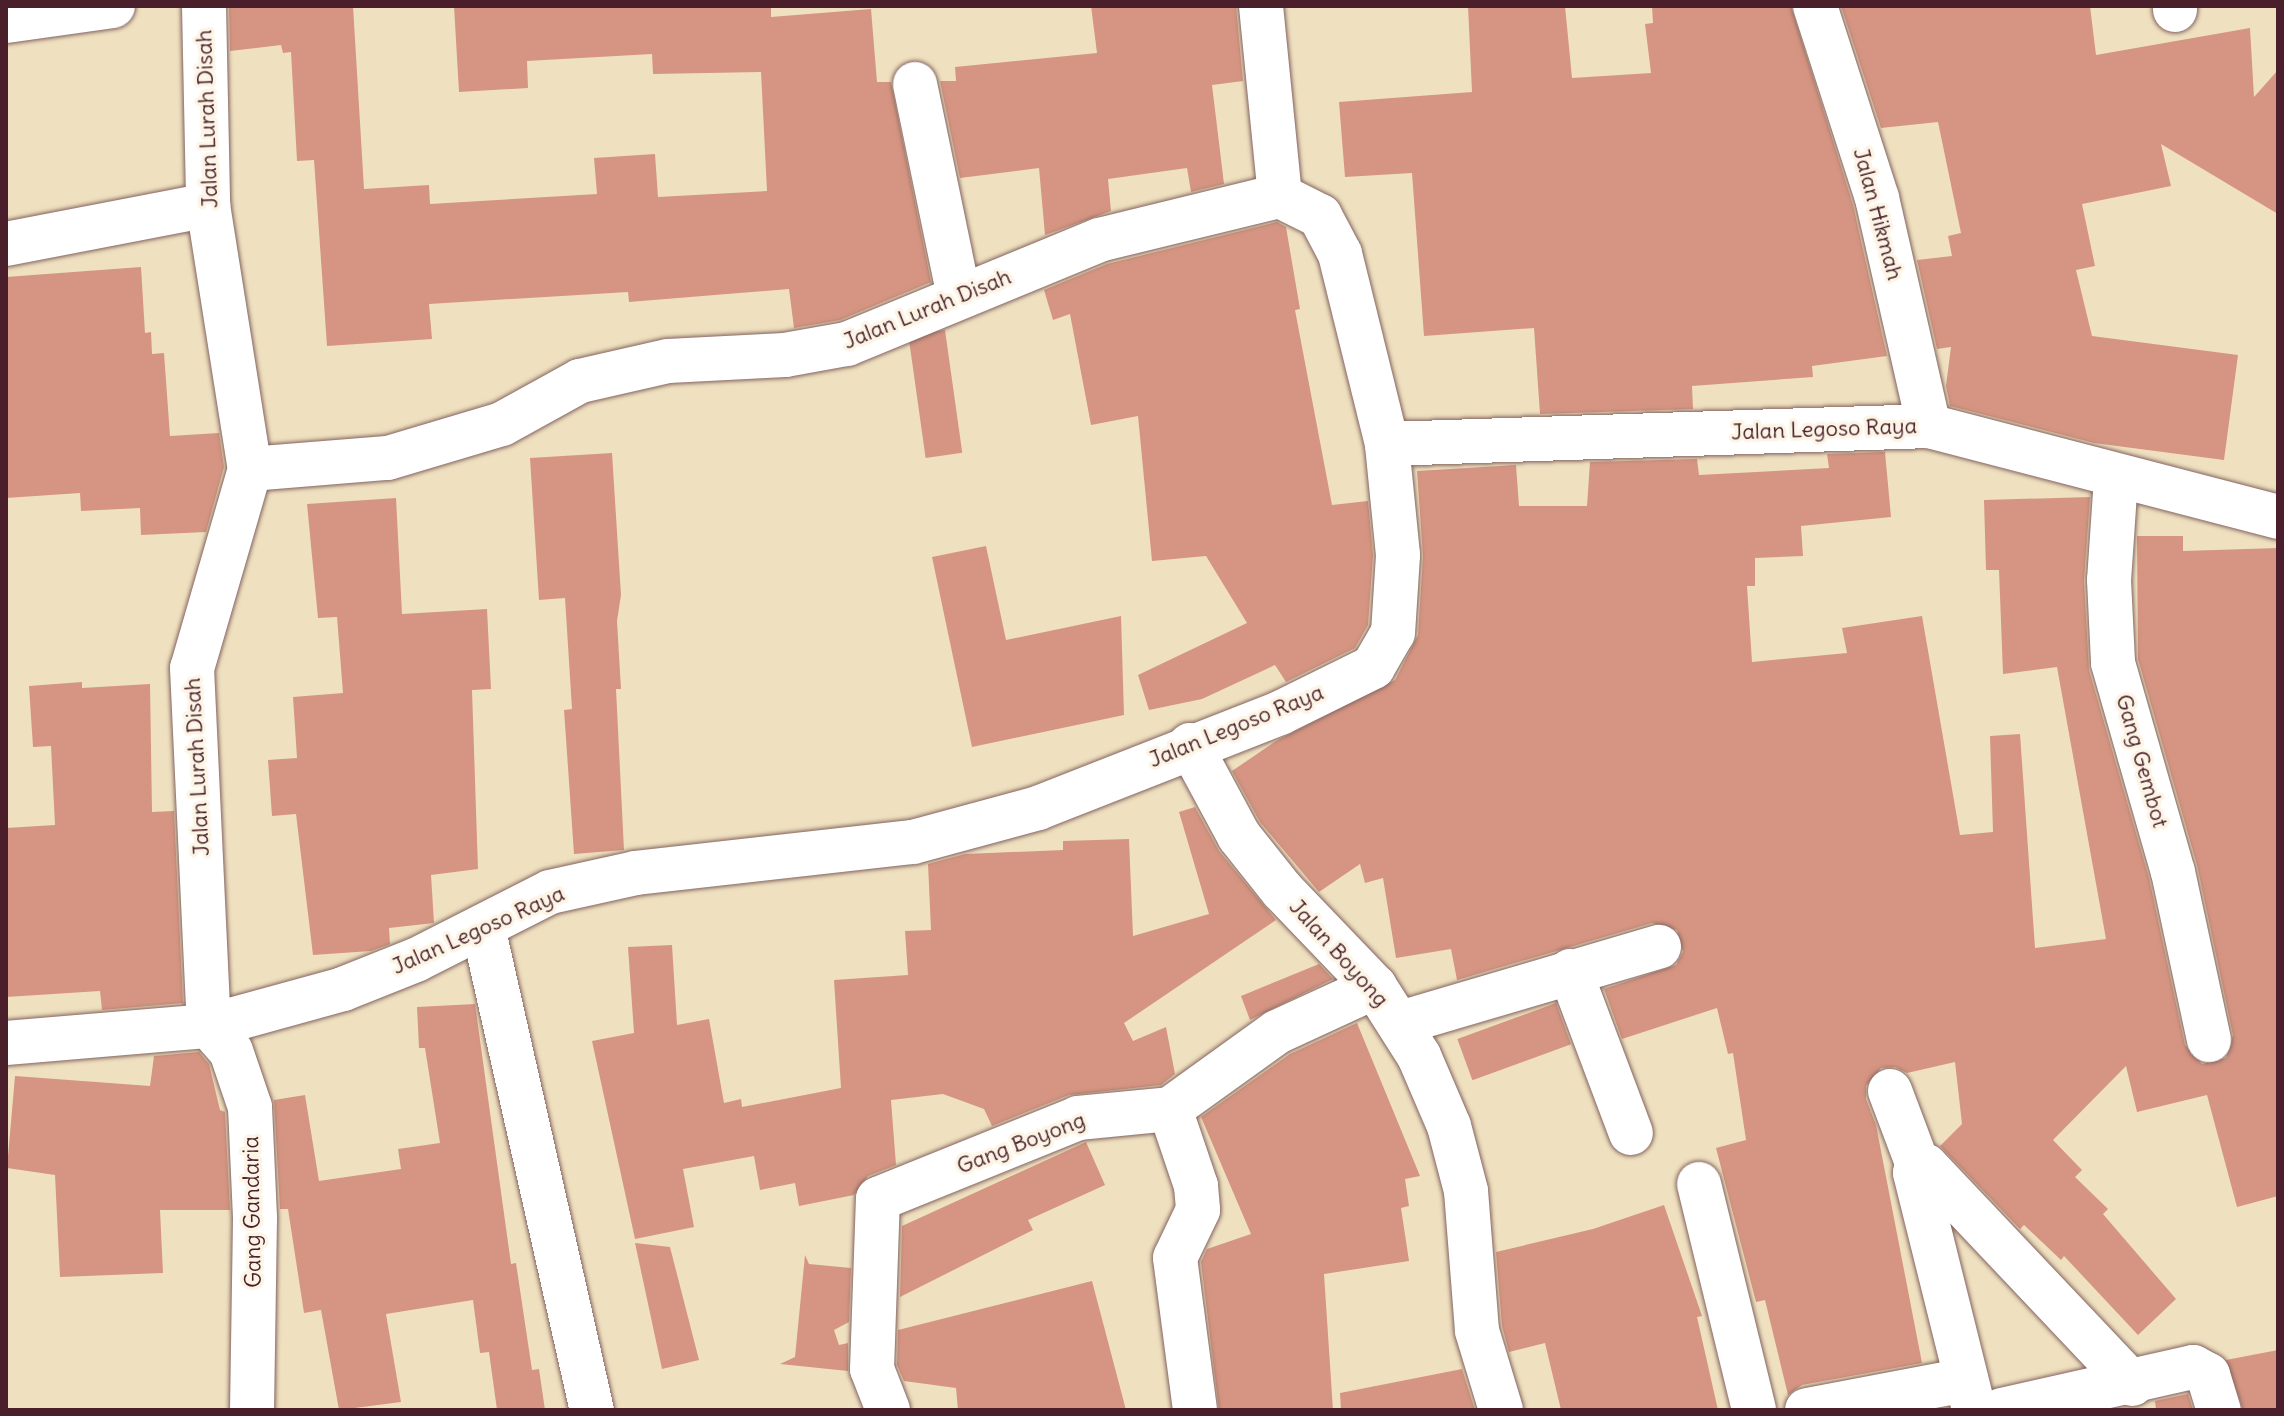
<!DOCTYPE html>
<style>
body{margin:0}
#map{position:relative;width:2284px;height:1416px;overflow:hidden;background:#efe1c0;font-family:Delius,sans-serif}
div>[style]{position:absolute}
[style*='--x']{left:calc(var(--x)*1px);top:calc(var(--y)*1px);width:calc(var(--w)*1px);rotate:calc(var(--a)*1deg)}
.building>*{inset:0;background:#d59582;transform-origin:0 0}
.roads{filter:drop-shadow(0 0 2px #84635f) drop-shadow(0 0 2px #84635f)}
.street>*{height:44px;margin:-22px;padding:0 22px;transform-origin:22px;border-radius:22px;background:#fff}
.secondary>*{height:44px;margin:-22px;padding:0 22px;transform-origin:22px;border-radius:22px;background:#fff}
span{translate:-50% -50%;white-space:nowrap;text-align:center;line-height:1.15;-webkit-text-stroke:7px #fcf5e5;paint-order:stroke}
.street-label{font-size:22px;color:#4a1f2b}
.frame{position:absolute;inset:0;border:8px solid #4a1f2b;pointer-events:none}
</style>
<div id="map">
<div class="building">
<div style="clip-path:polygon(229px 6px,353px 6px,364px 189px,429px 185px,430px 204px,597px 194px,594px 158px,655px 154px,658px 197px,767px 191px,761px 72px,653px 74px,652px 54px,527px 61px,528px 88px,459px 92px,454px 6px,771px 6px,771px 17px,871px 9px,877px 82px,891px 82px,931px 282px,840px 320px,794px 328px,789px 289px,629px 302px,628px 292px,429px 304px,432px 339px,327px 346px,314px 160px,297px 161px,291px 52px,283px 53px,281px 45px,230px 51px)"></div>
<div style="clip-path:polygon(1091px 6px,1236px 6px,1243px 81px,1212px 85px,1224px 184px,1191px 192px,1187px 168px,1108px 179px,1111px 211px,1045px 235px,1039px 168px,960px 178px,940px 81px,956px 81px,955px 67px,1097px 53px)"></div>
<div style="clip-path:polygon(1468px 6px,1565px 6px,1572px 78px,1651px 73px,1645px 24px,1653px 23px,1652px 6px,1791px 6px,1853px 205px,1887px 356px,1812px 366px,1813px 377px,1692px 386px,1693px 409px,1540px 414px,1534px 328px,1424px 336px,1412px 173px,1345px 177px,1339px 102px,1472px 92px)"></div>
<div style="clip-path:polygon(1841px 6px,2090px 6px,2096px 55px,2250px 28px,2254px 97px,2278px 70px,2278px 214px,2161px 144px,2171px 186px,2082px 204px,2095px 266px,2076px 270px,2092px 336px,2238px 355px,2224px 460px,2094px 443px,1950px 406px,1946px 386px,1951px 347px,1937px 349px,1917px 260px,1952px 256px,1948px 236px,1961px 233px,1938px 122px,1881px 128px)"></div>
<div style="clip-path:polygon(1277px 222px,1286px 227px,1300px 309px,1295px 310px,1332px 505px,1368px 501px,1373px 555px,1368px 625px,1355px 648px,1286px 682px,1275px 665px,1202px 699px,1149px 710px,1138px 675px,1247px 623px,1206px 556px,1152px 561px,1138px 416px,1091px 425px,1070px 314px,1053px 320px,1044px 290px,1107px 264px)"></div>
<div style="clip-path:polygon(141px 267px,145px 333px,151px 332px,152px 354px,164px 353px,170px 436px,219px 433px,224px 467px,206px 532px,141px 535px,140px 508px,81px 511px,80px 493px,6px 498px,6px 277px)"></div>
<div style="left:945px;top:330px;width:124px;height:37px;rotate:82deg"></div>
<div style="clip-path:polygon(1885px 452px,1891px 517px,1801px 526px,1803px 556px,1755px 558px,1755px 586px,1747px 586px,1752px 662px,1847px 653px,1842px 628px,1922px 616px,1960px 835px,1993px 832px,1990px 736px,2020px 734px,2035px 948px,2106px 939px,2057px 667px,2003px 674px,1999px 570px,1986px 570px,1984px 500px,2090px 497px,2084px 581px,2089px 670px,2149px 878px,2185px 1045px,2202px 1064px,2226px 1058px,2233px 1035px,2197px 865px,2138px 659px,2137px 536px,2183px 536px,2183px 551px,2278px 548px,2278px 1196px,2237px 1207px,2207px 1095px,2137px 1112px,2126px 1066px,2053px 1140px,2082px 1170px,2075px 1177px,2108px 1209px,2103px 1214px,2176px 1299px,2138px 1335px,2064px 1256px,2061px 1260px,2024px 1225px,2020px 1229px,1940px 1146px,1962px 1124px,1955px 1062px,1907px 1073px,1895px 1067px,1881px 1068px,1866px 1086px,1866px 1099px,1876px 1125px,1922px 1363px,1802px 1385px,1788px 1395px,1765px 1300px,1756px 1302px,1716px 1148px,1746px 1140px,1733px 1053px,1728px 1054px,1717px 1008px,1622px 1039px,1604px 989px,1676px 965px,1683px 952px,1677px 930px,1652px 923px,1457px 980px,1451px 949px,1396px 958px,1383px 878px,1365px 883px,1360px 864px,1319px 892px,1260px 822px,1232px 771px,1276px 741px,1395px 680px,1418px 635px,1423px 556px,1417px 471px,1516px 465px,1519px 506px,1587px 506px,1590px 462px,1697px 459px,1699px 475px,1829px 468px,1827px 454px)"></div>
<div style="clip-path:polygon(612px 453px,621px 595px,617px 621px,621px 689px,616px 689px,624px 850px,574px 854px,564px 710px,572px 709px,565px 598px,539px 600px,530px 458px)"></div>
<div style="clip-path:polygon(396px 498px,402px 614px,487px 609px,491px 689px,472px 690px,478px 869px,431px 875px,434px 923px,389px 928px,390px 944px,371px 951px,313px 955px,296px 814px,272px 816px,268px 760px,297px 758px,293px 697px,343px 693px,337px 617px,318px 618px,307px 504px)"></div>
<div style="clip-path:polygon(986px 546px,1006px 640px,1121px 616px,1124px 715px,972px 747px,932px 557px)"></div>
<div style="clip-path:polygon(82px 682px,82px 688px,150px 684px,152px 812px,174px 811px,183px 1003px,102px 1010px,100px 991px,6px 997px,6px 828px,55px 825px,51px 746px,33px 747px,29px 686px)"></div>
<div style="clip-path:polygon(1195px 807px,1219px 851px,1276px 920px,1124px 1023px,1133px 1041px,1166px 1027px,1175px 1074px,1161px 1085px,1069px 1095px,992px 1126px,984px 1109px,943px 1094px,891px 1100px,896px 1165px,868px 1176px,854px 1195px,799px 1206px,795px 1183px,760px 1190px,754px 1156px,683px 1169px,694px 1227px,635px 1239px,592px 1041px,634px 1033px,628px 947px,672px 945px,677px 1025px,709px 1019px,724px 1103px,741px 1099px,742px 1107px,841px 1088px,834px 980px,908px 975px,905px 931px,931px 930px,928px 864px,965px 854px,1063px 850px,1063px 841px,1129px 839px,1133px 936px,1209px 914px,1179px 812px)"></div>
<div style="clip-path:polygon(1319px 964px,1333px 979px,1250px 1020px,1241px 996px)"></div>
<div style="left:1556px;top:1003px;width:44px;height:105px;rotate:70deg"></div>
<div style="clip-path:polygon(475px 1004px,511px 1264px,516px 1263px,532px 1370px,539px 1369px,545px 1410px,497px 1410px,489px 1352px,480px 1353px,473px 1300px,386px 1314px,401px 1402px,339px 1410px,321px 1310px,304px 1313px,288px 1209px,280px 1209px,274px 1100px,305px 1095px,319px 1181px,401px 1169px,398px 1149px,440px 1143px,425px 1048px,419px 1048px,417px 1007px)"></div>
<div style="clip-path:polygon(1357px 1023px,1420px 1176px,1405px 1179px,1409px 1206px,1401px 1208px,1409px 1261px,1324px 1274px,1333px 1410px,1219px 1410px,1201px 1262px,1207px 1249px,1251px 1234px,1201px 1117px,1290px 1054px)"></div>
<div style="clip-path:polygon(199px 1052px,209px 1064px,220px 1110px,225px 1112px,230px 1210px,160px 1210px,163px 1273px,60px 1277px,55px 1175px,7px 1168px,15px 1076px,150px 1086px,154px 1056px)"></div>
<div style="clip-path:polygon(1086px 1142px,1105px 1185px,1028px 1220px,1033px 1230px,900px 1297px,902px 1226px)"></div>
<div style="clip-path:polygon(1664px 1205px,1702px 1316px,1697px 1317px,1718px 1410px,1561px 1410px,1545px 1343px,1509px 1352px,1502px 1326px,1496px 1252px,1593px 1229px)"></div>
<div style="clip-path:polygon(635px 1243px,670px 1247px,699px 1360px,662px 1369px)"></div>
<div style="clip-path:polygon(805px 1255px,809px 1264px,851px 1268px,849px 1322px,834px 1330px,839px 1345px,848px 1343px,848px 1371px,780px 1364px,795px 1357px)"></div>
<div style="clip-path:polygon(1092px 1281px,1126px 1410px,958px 1410px,956px 1388px,904px 1381px,897px 1365px,898px 1330px)"></div>
<div style="clip-path:polygon(2278px 1350px,2278px 1410px,2243px 1410px,2226px 1360px)"></div>
<div style="clip-path:polygon(1462px 1369px,1475px 1410px,1341px 1410px,1340px 1393px)"></div>
<div style="clip-path:polygon(2188px 1394px,2193px 1410px,2156px 1410px,2155px 1401px)"></div>
</div>
<div class="roads">
<div class="street">
<div style="--x:204;--y:6;--w:199;--a:88.8"></div>
<div style="--x:208;--y:205;--w:267;--a:81"></div>
<div style="--x:250;--y:469;--w:207;--a:106.2"></div>
<div style="--x:192;--y:668;--w:358;--a:87.3"></div>
<div style="--x:209;--y:1026;--w:33;--a:49"></div>
<div style="--x:231;--y:1051;--w:59;--a:71.3"></div>
<div style="--x:250;--y:1107;--w:112;--a:87.4"></div>
<div style="--x:255;--y:1219;--w:191;--a:90.9"></div>
<div style="--x:1261;--y:6;--w:191;--a:84.3"></div>
<div style="--x:1815;--y:6;--w:202;--a:72.1"></div>
<div style="--x:1877;--y:198;--w:234;--a:77.2"></div>
<div style="--x:2175;--y:6;--w:4;--a:90"></div>
<div style="--x:6;--y:21;--w:108;--a:-8"></div>
<div style="--x:915;--y:84;--w:217;--a:78.3"></div>
<div style="--x:6;--y:244;--w:206;--a:-10.9"></div>
<div style="--x:250;--y:469;--w:138;--a:-4.6"></div>
<div style="--x:388;--y:458;--w:119;--a:-16.6"></div>
<div style="--x:502;--y:424;--w:89;--a:-28.9"></div>
<div style="--x:580;--y:381;--w:90;--a:-12.8"></div>
<div style="--x:668;--y:361;--w:117;--a:-2.9"></div>
<div style="--x:785;--y:355;--w:63;--a:-10.1"></div>
<div style="--x:847;--y:344;--w:273;--a:-22.4"></div>
<div style="--x:1099;--y:240;--w:186;--a:-13.7"></div>
<div style="--x:1280;--y:196;--w:45;--a:26.6"></div>
<div style="--x:1320;--y:216;--w:43;--a:62.2"></div>
<div style="--x:1340;--y:254;--w:196;--a:76.1"></div>
<div style="--x:2116;--y:478;--w:102;--a:93.9"></div>
<div style="--x:2109;--y:580;--w:83;--a:87.2"></div>
<div style="--x:2113;--y:663;--w:217;--a:74"></div>
<div style="--x:2173;--y:872;--w:172;--a:77.9"></div>
<div style="--x:1190;--y:745;--w:103;--a:61.7"></div>
<div style="--x:1239;--y:836;--w:69;--a:51.5"></div>
<div style="--x:1282;--y:890;--w:134;--a:46.2"></div>
<div style="--x:1375;--y:987;--w:82;--a:57.5"></div>
<div style="--x:1419;--y:1056;--w:76;--a:66.8"></div>
<div style="--x:1449;--y:1126;--w:67;--a:75.3"></div>
<div style="--x:1466;--y:1191;--w:140;--a:85.5"></div>
<div style="--x:1477;--y:1331;--w:83;--a:73.1"></div>
<div style="--x:483;--y:927;--w:495;--a:77.3"></div>
<div style="--x:1570;--y:971;--w:173;--a:69.4"></div>
<div style="--x:1400;--y:1023;--w:270;--a:-16.4"></div>
<div style="--x:1890;--y:1091;--w:77;--a:69.4"></div>
<div style="--x:1917;--y:1163;--w:10;--a:101"></div>
<div style="--x:1915;--y:1173;--w:244;--a:76"></div>
<div style="--x:1170;--y:1109;--w:81;--a:71.3"></div>
<div style="--x:1196;--y:1186;--w:24;--a:85"></div>
<div style="--x:1198;--y:1210;--w:53;--a:115.6"></div>
<div style="--x:1175;--y:1258;--w:153;--a:82.5"></div>
<div style="--x:1917;--y:1163;--w:9;--a:18"></div>
<div style="--x:1926;--y:1166;--w:300;--a:46.6"></div>
<div style="--x:1699;--y:1184;--w:233;--a:76.3"></div>
<div style="--x:888;--y:1410;--w:44;--a:-111.3"></div>
<div style="--x:872;--y:1369;--w:170;--a:-88"></div>
<div style="--x:878;--y:1199;--w:216;--a:-22"></div>
<div style="--x:1078;--y:1118;--w:92;--a:-5.6"></div>
<div style="--x:1170;--y:1109;--w:132;--a:-35.7"></div>
<div style="--x:1277;--y:1032;--w:108;--a:-24.7"></div>
<div style="--x:1807;--y:1410;--w:162;--a:-10.7"></div>
<div style="--x:2002;--y:1410;--w:196;--a:-12.7"></div>
<div style="--x:2193;--y:1367;--w:17;--a:28"></div>
<div style="--x:2208;--y:1375;--w:37;--a:73"></div>
</div>
<div class="secondary">
<div style="--x:6;--y:1043;--w:204;--a:-4.8"></div>
<div style="--x:209;--y:1026;--w:139;--a:-15.4"></div>
<div style="--x:343;--y:989;--w:79;--a:-21.7"></div>
<div style="--x:416;--y:960;--w:150;--a:-26.9"></div>
<div style="--x:550;--y:892;--w:88;--a:-12.5"></div>
<div style="--x:636;--y:873;--w:279;--a:-6.4"></div>
<div style="--x:913;--y:842;--w:130;--a:-15.2"></div>
<div style="--x:1038;--y:808;--w:260;--a:-21.4"></div>
<div style="--x:1280;--y:713;--w:104;--a:-26.3"></div>
<div style="--x:1373;--y:667;--w:39;--a:-60"></div>
<div style="--x:1393;--y:633;--w:78;--a:-86.3"></div>
<div style="--x:1398;--y:555;--w:112;--a:-95.7"></div>
<div style="--x:1387;--y:444;--w:542;--a:-1.9"></div>
<div style="--x:1929;--y:426;--w:361;--a:14.6"></div>
</div>
</div>
<div class="street-label">
<span style="left:207px;top:119px;rotate:-92deg">Jalan Lurah Disah</span>
<span style="left:1878px;top:214px;rotate:75deg">Jalan Hikmah</span>
<span style="left:927px;top:309px;rotate:-22deg">Jalan Lurah Disah</span>
<span style="left:1824px;top:429px;rotate:-2deg">Jalan Legoso Raya</span>
<span style="left:1236px;top:726px;rotate:-22deg">Jalan Legoso Raya</span>
<span style="left:2142px;top:761px;rotate:74deg">Gang Gembot</span>
<span style="left:197px;top:767px;rotate:-93deg">Jalan Lurah Disah</span>
<span style="left:478px;top:930px;rotate:-24deg">Jalan Legoso Raya</span>
<span style="left:1339px;top:953px;rotate:48deg">Jalan Boyong</span>
<span style="left:1021px;top:1143px;rotate:-21deg">Gang Boyong</span>
<span style="left:252px;top:1212px;rotate:-91deg">Gang Gandaria</span>
</div>
<div class="frame"></div>
</div>
